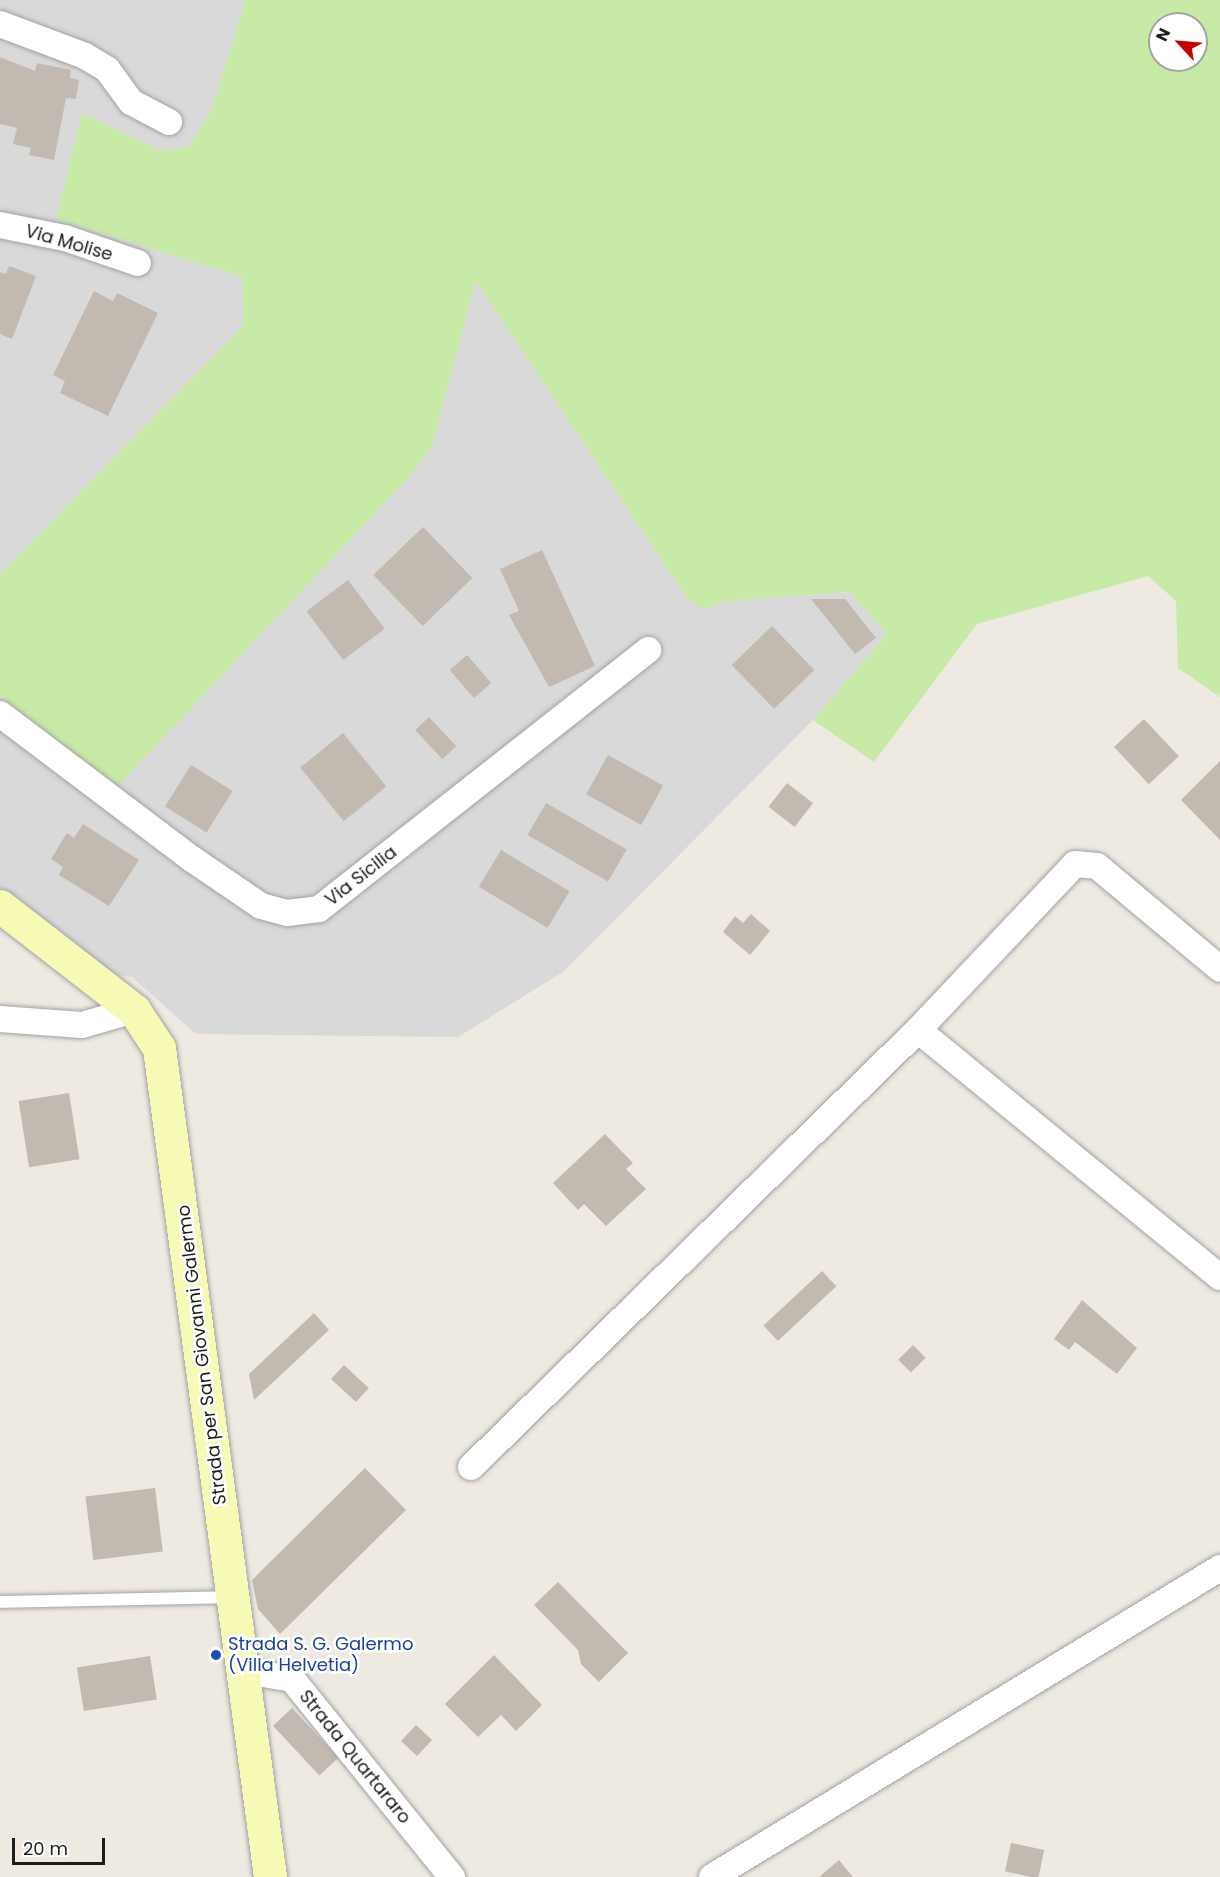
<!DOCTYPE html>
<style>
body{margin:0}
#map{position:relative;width:1220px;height:1877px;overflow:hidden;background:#eeeae2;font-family:Poppins,sans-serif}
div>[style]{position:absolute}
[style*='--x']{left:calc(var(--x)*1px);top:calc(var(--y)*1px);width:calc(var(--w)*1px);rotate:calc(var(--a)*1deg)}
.residential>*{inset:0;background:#dad9d9}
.grass>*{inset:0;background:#c7eaa6}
.building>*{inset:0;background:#c2b9b1;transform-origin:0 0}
.roads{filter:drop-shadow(0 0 2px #a3a3a3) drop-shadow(0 0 2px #a3a3a3)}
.service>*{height:12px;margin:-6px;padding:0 6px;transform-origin:6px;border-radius:6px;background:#fff}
.minor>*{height:26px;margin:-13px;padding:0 13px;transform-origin:13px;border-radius:13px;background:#fff}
.secondary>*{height:33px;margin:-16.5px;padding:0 16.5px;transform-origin:16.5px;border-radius:16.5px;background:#f6fab4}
.dots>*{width:16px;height:16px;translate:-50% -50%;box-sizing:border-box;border:3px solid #fff;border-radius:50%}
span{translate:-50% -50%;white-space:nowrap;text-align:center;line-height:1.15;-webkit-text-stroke:5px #fff;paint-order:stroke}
.street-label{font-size:18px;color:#1c1c1c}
.transit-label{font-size:18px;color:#164399}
.left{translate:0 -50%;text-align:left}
.north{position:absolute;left:1148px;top:12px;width:60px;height:60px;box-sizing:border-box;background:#fff;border:2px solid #a4a4a4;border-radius:50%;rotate:296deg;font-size:16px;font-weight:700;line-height:24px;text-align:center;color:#1c1c1c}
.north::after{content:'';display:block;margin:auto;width:21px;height:27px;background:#c90000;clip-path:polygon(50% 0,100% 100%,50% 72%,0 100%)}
.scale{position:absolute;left:12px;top:1838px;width:93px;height:27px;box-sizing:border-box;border:3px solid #1c1c1c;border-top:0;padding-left:8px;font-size:18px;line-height:21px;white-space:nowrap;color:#1c1c1c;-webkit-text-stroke:4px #fff;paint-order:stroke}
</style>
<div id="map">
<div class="residential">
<div style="clip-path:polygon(0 0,246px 0,212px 109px,189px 147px,161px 151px,82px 114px,56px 219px,243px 277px,243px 326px,0 574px)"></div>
<div style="clip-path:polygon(476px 280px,686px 597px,704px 610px,724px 601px,851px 592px,887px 634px,813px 720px,563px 972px,458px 1037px,196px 1034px,132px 977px,53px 968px,0 926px,0 694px,45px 737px,432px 446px)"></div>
</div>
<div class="grass">
<div style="clip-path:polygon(evenodd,246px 0,1220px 0,1220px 697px,1178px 668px,1176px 601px,1148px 576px,977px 624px,874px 762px,813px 720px,887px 634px,850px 592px,724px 601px,703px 610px,686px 597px,476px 281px,432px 446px,412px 474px,115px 789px,45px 737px,0 694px,0 574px,243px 326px,243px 277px,56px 219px,82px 113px,161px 151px,189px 147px,212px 109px,246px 0,1160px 24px,1196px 24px,1196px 60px,1160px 60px,1160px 24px)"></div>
</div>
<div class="building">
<div style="clip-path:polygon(0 57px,35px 71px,37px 63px,71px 70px,70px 78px,79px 80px,76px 99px,66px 98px,54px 160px,29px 155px,31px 148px,13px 144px,17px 128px,0 124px)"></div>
<div style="clip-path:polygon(9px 266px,36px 276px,12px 339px,0 334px,0 272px,6px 274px)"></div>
<div style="clip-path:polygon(94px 291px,113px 301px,117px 293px,158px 313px,108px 416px,60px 393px,65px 381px,53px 375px)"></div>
<div style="left:423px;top:527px;width:71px;height:69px;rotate:46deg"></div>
<div style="clip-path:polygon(542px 550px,595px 666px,549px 687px,509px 615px,519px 611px,500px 569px)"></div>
<div style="left:348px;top:580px;width:61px;height:52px;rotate:53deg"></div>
<div style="clip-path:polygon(811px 599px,845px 599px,876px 638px,855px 654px)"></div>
<div style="left:772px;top:626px;width:61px;height:56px;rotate:46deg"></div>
<div style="left:467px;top:655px;width:37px;height:23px;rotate:49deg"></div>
<div style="left:429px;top:717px;width:40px;height:19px;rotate:47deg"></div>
<div style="left:1144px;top:719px;width:51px;height:41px;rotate:47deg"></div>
<div style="left:343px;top:733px;width:69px;height:55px;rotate:51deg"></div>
<div style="left:608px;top:755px;width:63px;height:45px;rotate:29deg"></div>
<div style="clip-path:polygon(1220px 761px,1220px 840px,1181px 800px)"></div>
<div style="left:191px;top:765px;width:49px;height:49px;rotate:32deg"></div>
<div style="left:787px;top:783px;width:33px;height:30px;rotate:38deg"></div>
<div style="left:546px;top:803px;width:93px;height:37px;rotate:30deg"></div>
<div style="clip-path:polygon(83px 824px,139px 860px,109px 906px,59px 875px,63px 867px,51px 859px,67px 833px,74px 838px)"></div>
<div style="left:501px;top:850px;width:80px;height:43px;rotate:31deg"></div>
<div style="clip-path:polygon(751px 914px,770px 931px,750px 955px,723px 932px,735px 916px,743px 923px)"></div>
<div style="left:69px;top:1093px;width:67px;height:51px;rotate:81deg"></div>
<div style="clip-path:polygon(605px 1134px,633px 1163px,626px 1169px,646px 1189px,606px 1226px,584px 1204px,578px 1210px,553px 1183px)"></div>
<div style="left:822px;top:1271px;width:21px;height:80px;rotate:47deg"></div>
<div style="clip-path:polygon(1082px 1300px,1137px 1348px,1117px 1374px,1075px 1342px,1069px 1350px,1054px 1339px)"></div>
<div style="clip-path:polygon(314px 1313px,329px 1330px,254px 1400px,249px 1374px)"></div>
<div style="left:913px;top:1345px;width:18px;height:21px;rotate:45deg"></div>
<div style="left:344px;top:1365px;width:34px;height:19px;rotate:43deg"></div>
<div style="clip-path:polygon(365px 1468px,406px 1510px,280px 1634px,258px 1609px,252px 1580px)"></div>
<div style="left:155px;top:1488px;width:64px;height:70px;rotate:83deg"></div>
<div style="clip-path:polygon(558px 1582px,628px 1653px,599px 1682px,581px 1664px,578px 1650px,534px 1605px)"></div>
<div style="clip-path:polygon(494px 1655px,542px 1705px,516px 1731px,501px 1715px,478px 1737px,445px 1704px)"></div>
<div style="left:150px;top:1656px;width:44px;height:74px;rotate:81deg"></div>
<div style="left:292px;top:1708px;width:68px;height:26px;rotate:47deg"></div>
<div style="left:416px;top:1725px;width:22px;height:22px;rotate:43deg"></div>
<div style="left:1011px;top:1843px;width:34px;height:29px;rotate:12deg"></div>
<div style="clip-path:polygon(839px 1860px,853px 1877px,819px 1877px)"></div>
</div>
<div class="roads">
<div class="service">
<div style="--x:0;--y:1602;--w:230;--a:-1.2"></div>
</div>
<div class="minor">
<div style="--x:0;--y:24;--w:91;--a:20.6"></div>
<div style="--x:85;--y:56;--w:26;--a:31"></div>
<div style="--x:107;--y:69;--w:41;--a:54"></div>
<div style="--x:131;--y:102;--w:43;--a:27.8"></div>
<div style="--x:0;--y:225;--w:66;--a:11.3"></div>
<div style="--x:65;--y:238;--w:77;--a:18.9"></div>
<div style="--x:0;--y:714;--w:241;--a:37.1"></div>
<div style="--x:192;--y:859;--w:83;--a:34.3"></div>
<div style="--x:261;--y:906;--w:27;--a:15"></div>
<div style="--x:287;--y:913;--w:32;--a:-7"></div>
<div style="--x:319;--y:909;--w:419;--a:-38.2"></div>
<div style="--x:0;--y:1019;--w:82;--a:4.2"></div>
<div style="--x:82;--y:1025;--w:54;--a:-16.1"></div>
<div style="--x:918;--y:1030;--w:390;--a:39.3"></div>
<div style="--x:471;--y:1467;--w:625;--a:-44.35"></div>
<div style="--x:918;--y:1030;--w:228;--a:-46.6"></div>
<div style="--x:1075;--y:864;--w:22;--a:5"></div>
<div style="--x:1097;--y:866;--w:160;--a:39.9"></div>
<div style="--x:240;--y:1670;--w:53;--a:9.8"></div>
<div style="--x:292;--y:1679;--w:255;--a:51.1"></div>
<div style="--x:712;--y:1877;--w:595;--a:-31.31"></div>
</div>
<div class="secondary">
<div style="--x:0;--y:906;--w:170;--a:37.8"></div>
<div style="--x:134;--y:1010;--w:45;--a:56.7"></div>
<div style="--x:159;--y:1048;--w:836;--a:82.37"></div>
</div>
</div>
<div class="dots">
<div style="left:216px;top:1655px;background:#1a4fb4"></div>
</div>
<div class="street-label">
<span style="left:69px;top:243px;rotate:16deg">Via Molise</span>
<span style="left:361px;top:876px;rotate:-38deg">Via Sicilia</span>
<span style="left:202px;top:1355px;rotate:-97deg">Strada per San Giovanni Galermo</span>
<span style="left:355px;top:1757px;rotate:51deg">Strada Quartararo</span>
</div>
<div class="transit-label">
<span class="left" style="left:228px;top:1655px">Strada S. G. Galermo<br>(Villa Helvetia)</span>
</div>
<div class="north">N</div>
<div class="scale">20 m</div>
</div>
